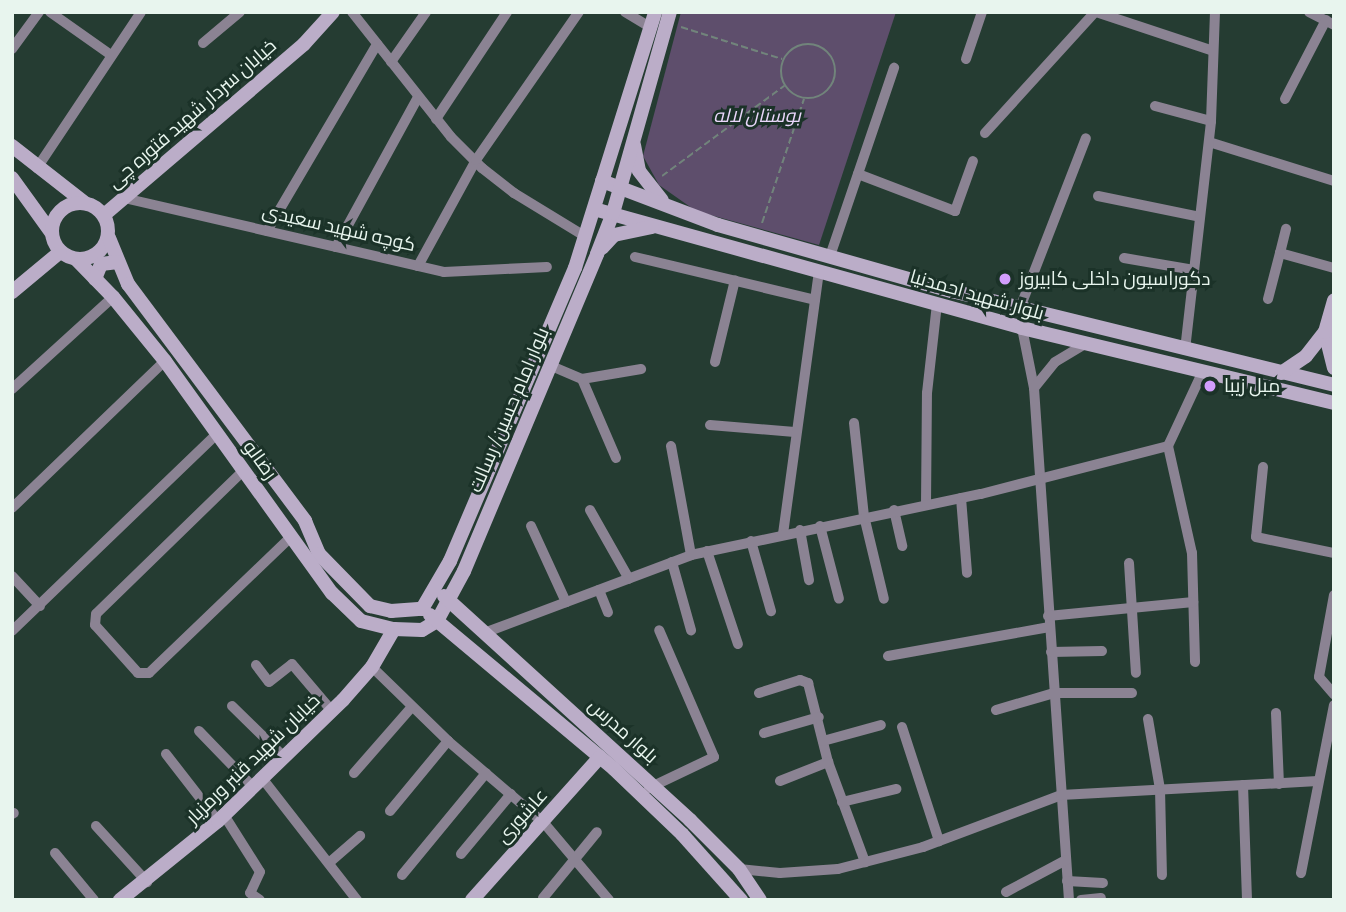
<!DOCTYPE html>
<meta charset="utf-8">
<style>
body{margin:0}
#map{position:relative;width:1346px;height:912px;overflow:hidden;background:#253c32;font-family:Bitter,Cairo,serif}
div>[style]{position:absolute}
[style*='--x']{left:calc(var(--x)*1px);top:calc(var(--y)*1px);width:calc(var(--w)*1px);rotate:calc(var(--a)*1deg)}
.green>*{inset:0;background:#5e4e6c}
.path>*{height:2px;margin-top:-1px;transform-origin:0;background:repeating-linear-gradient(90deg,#71847b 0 7px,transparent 0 10.5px)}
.path>.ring{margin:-1px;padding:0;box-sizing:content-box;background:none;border:2px solid #71847b;border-radius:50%}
.street>*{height:10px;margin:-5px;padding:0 5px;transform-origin:5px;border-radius:5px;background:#8b8393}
.secondary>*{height:14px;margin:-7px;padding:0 7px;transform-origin:7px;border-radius:7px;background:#bbadc8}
.secondary>.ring{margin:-7px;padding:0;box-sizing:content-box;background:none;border:14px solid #bbadc8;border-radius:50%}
.dots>*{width:19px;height:19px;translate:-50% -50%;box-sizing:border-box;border:4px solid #1b3228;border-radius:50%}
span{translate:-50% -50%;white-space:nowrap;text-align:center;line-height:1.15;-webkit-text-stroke:6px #1b3228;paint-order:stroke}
.street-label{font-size:19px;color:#e8f5ee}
.park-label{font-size:19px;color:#ead7fb;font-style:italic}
.poi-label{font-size:19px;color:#e8f5ee}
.left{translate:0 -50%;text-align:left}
.frame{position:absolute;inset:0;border:14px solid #e8f5ee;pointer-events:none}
</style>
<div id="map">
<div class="green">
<div style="clip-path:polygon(681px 12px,896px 12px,819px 245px,696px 211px,659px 185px,643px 156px)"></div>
</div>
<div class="path">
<div style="--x:681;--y:27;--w:106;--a:17.6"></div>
<div class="ring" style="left:781px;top:44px;width:52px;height:52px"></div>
<div style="--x:662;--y:176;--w:152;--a:-36.4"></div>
<div style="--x:762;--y:223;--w:131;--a:-71.3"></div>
</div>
<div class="street">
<div style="--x:50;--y:12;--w:75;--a:35.2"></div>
<div style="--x:352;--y:12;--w:159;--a:51.6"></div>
<div style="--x:451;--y:137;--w:44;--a:45"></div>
<div style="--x:482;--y:168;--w:41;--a:38"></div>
<div style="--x:514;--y:193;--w:84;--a:31.4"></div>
<div style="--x:625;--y:12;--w:29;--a:31"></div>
<div style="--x:1096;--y:12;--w:123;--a:18.4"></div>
<div style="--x:1309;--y:12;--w:28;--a:27"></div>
<div style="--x:203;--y:43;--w:48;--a:-40"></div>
<div style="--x:12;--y:49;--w:46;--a:-53.9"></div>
<div style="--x:966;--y:59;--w:50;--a:-71.2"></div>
<div style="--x:391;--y:62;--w:61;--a:-55"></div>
<div style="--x:1285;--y:99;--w:89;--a:-62.6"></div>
<div style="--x:1155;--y:106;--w:58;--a:15"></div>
<div style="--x:436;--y:119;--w:128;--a:-56.4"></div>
<div style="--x:985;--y:133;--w:164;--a:-47.7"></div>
<div style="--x:1209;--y:142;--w:131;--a:17.3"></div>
<div style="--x:37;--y:168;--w:187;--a:-56.3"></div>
<div style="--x:858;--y:174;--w:104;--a:20.9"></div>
<div style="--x:955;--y:211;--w:53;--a:-70.2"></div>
<div style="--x:1098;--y:196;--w:104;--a:11.6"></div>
<div style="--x:124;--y:198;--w:328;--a:13"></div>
<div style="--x:444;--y:272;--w:103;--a:-2.8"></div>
<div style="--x:267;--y:231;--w:217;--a:-59.5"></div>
<div style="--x:336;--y:247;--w:171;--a:-61.3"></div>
<div style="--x:1280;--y:253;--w:25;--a:-76"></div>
<div style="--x:830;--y:256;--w:199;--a:-71.2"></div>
<div style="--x:635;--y:257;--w:185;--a:13.4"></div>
<div style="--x:1124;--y:258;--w:71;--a:9.7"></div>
<div style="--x:418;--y:266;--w:121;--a:-61.3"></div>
<div style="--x:476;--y:160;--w:180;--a:-55.2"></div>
<div style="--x:1268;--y:299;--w:48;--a:-75.4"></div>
<div style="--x:1280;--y:253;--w:56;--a:15.5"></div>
<div style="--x:1020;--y:308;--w:182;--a:-68.8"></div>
<div style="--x:1022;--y:328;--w:61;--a:78.7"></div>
<div style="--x:1034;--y:388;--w:513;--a:86.09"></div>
<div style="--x:1185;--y:350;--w:230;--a:-83.5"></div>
<div style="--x:1211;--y:121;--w:109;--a:-87.9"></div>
<div style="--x:715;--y:362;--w:84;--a:-76.3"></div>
<div style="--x:549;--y:365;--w:36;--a:23"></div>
<div style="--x:582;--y:379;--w:60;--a:-9.6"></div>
<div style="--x:582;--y:379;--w:86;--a:66.7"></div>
<div style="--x:1034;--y:388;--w:33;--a:-51"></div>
<div style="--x:1055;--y:362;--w:35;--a:-31"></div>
<div style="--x:12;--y:389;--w:137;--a:-42.3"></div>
<div style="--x:854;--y:423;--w:94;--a:83.9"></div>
<div style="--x:864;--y:516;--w:85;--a:76.5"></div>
<div style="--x:710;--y:425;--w:85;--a:4.7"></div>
<div style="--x:671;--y:446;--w:111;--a:79.6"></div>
<div style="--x:1168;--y:446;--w:110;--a:77.4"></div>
<div style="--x:1192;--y:553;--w:109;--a:88.4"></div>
<div style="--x:1263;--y:467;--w:70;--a:95.7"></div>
<div style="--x:1256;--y:537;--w:80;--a:11.6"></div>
<div style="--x:244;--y:470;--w:206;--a:135.8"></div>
<div style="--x:96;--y:614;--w:11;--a:95"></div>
<div style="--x:95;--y:625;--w:64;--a:48.1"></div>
<div style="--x:138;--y:673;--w:11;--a:0"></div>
<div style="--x:149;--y:673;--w:197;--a:-43.8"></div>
<div style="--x:961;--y:498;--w:75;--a:85.4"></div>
<div style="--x:926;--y:504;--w:111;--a:-89.5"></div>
<div style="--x:927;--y:393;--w:90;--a:-83.6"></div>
<div style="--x:12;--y:508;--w:212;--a:-43.9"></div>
<div style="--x:590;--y:510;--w:79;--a:60.5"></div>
<div style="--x:894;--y:510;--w:37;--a:77"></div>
<div style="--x:531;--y:526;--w:84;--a:65.3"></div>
<div style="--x:820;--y:526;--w:75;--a:75.4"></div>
<div style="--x:800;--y:530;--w:51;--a:79.8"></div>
<div style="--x:783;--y:534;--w:266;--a:-82.2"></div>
<div style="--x:751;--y:541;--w:73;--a:74.1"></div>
<div style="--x:707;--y:551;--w:98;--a:71.6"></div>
<div style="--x:672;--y:562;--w:71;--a:74.4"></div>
<div style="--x:1129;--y:563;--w:110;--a:86.4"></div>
<div style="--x:12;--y:576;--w:41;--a:47"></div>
<div style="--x:599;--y:590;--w:24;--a:68"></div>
<div style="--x:1334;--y:595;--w:83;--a:100.4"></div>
<div style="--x:1319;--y:677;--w:23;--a:49"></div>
<div style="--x:1048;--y:616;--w:146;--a:-5.5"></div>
<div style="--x:12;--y:631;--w:284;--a:-43.9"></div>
<div style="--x:484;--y:633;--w:221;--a:-20.6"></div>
<div style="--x:691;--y:555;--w:296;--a:-11.9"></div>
<div style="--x:981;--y:494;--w:193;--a:-14.4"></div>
<div style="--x:1168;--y:446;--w:81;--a:-65"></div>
<div style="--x:1051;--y:652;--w:51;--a:-1.1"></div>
<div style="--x:888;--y:656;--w:164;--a:-10.2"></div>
<div style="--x:256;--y:665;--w:21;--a:53"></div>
<div style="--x:269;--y:682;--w:29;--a:-38"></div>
<div style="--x:292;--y:664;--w:62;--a:49.6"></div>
<div style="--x:372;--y:667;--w:106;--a:44.2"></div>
<div style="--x:448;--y:741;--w:126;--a:40.5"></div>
<div style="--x:544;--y:823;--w:101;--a:49.8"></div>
<div style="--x:759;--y:693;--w:43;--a:-17.6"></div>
<div style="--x:800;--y:680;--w:9;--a:21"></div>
<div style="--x:808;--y:683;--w:81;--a:75.8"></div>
<div style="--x:828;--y:762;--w:107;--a:69.7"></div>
<div style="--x:232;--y:706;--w:73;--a:44.4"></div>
<div style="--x:996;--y:710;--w:60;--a:-16.3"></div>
<div style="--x:1054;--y:693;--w:78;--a:0"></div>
<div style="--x:1276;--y:713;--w:71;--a:87.6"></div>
<div style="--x:1148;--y:719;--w:71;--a:80.3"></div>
<div style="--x:1160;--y:789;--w:86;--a:88.7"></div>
<div style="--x:902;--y:727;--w:120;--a:72"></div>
<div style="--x:199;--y:731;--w:78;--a:46"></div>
<div style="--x:764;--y:733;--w:57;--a:-16.2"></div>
<div style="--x:823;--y:741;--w:60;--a:-15.4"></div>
<div style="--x:166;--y:754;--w:85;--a:52.2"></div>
<div style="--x:354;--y:773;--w:86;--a:-48.8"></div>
<div style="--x:262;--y:778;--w:155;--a:52.1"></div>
<div style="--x:780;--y:781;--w:52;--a:-21.6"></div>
<div style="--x:1243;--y:785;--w:115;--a:88"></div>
<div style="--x:649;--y:788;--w:72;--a:-25.5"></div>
<div style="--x:714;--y:757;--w:138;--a:-113.4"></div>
<div style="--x:842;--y:802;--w:56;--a:-13.5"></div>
<div style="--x:390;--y:811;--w:91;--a:-50.4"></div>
<div style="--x:12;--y:814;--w:2;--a:-27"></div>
<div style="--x:224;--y:815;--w:67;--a:57.7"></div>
<div style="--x:260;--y:872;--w:23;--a:115"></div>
<div style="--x:250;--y:893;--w:12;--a:35"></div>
<div style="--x:96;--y:826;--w:76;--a:47.7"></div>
<div style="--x:55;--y:853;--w:61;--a:50.3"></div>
<div style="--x:461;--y:854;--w:78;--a:-50.2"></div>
<div style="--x:330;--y:862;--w:40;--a:-41"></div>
<div style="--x:739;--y:869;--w:41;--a:5.6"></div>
<div style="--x:780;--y:873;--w:58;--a:-3.9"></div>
<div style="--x:838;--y:869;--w:88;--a:-14.5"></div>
<div style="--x:923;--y:847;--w:147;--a:-20.6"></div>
<div style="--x:1061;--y:795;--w:257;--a:-3.1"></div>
<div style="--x:1301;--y:873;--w:171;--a:-78.9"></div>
<div style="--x:402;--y:875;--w:132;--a:-50.5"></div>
<div style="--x:1067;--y:881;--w:36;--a:3"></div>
<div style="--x:1006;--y:892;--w:68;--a:-28.1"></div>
<div style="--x:543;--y:898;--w:85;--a:-50.7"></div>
<div style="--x:1081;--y:900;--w:20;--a:-6"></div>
</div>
<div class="secondary">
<div style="--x:634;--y:145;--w:26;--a:79"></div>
<div style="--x:639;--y:171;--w:37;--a:52"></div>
<div style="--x:12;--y:146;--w:93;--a:38"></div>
<div style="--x:12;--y:178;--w:67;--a:54.2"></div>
<div style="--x:602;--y:181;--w:124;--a:20.8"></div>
<div style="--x:718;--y:225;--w:243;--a:15.8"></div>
<div style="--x:952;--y:291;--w:393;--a:13.8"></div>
<div class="ring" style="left:52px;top:203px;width:42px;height:42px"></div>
<div style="--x:594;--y:209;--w:444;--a:15.5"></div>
<div style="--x:1022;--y:328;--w:321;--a:13.5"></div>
<div style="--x:104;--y:215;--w:263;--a:-40.5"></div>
<div style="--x:304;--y:44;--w:43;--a:-47.8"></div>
<div style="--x:109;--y:238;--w:50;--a:67.6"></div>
<div style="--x:128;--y:284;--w:296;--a:53.2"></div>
<div style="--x:305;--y:521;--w:36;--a:67"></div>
<div style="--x:319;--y:554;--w:73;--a:45.6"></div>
<div style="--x:370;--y:606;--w:22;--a:13"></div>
<div style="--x:391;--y:611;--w:31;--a:-4"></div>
<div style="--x:602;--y:248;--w:18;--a:-47"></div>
<div style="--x:614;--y:235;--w:39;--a:-12"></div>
<div style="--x:77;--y:260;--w:52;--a:45.8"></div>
<div style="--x:113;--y:297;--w:82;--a:50.9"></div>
<div style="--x:165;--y:361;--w:286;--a:54.3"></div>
<div style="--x:332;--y:593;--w:40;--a:44"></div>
<div style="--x:361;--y:621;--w:34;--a:14"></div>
<div style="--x:394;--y:629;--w:28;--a:2"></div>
<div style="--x:422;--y:630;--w:17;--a:-31"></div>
<div style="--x:437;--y:621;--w:57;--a:-61.6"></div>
<div style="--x:464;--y:571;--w:344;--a:-67.2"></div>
<div style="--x:597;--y:254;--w:44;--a:-68.7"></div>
<div style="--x:613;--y:213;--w:209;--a:-74.2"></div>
<div style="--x:95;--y:279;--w:16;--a:-68"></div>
<div style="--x:101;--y:264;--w:17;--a:-7"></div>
<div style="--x:12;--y:292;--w:62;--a:-39.8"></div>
<div style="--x:1325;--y:332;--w:37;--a:76"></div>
<div style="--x:1281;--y:373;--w:30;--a:-34"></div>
<div style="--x:1306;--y:356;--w:31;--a:-52"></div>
<div style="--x:1325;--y:332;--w:33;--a:-74"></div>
<div style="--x:444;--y:596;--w:333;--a:42.3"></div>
<div style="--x:690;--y:820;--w:69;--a:45"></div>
<div style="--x:739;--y:869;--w:37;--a:56"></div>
<div style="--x:422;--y:609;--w:56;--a:-59.7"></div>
<div style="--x:450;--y:561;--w:319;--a:-66.9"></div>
<div style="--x:575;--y:268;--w:268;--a:-72.6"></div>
<div style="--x:430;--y:615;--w:240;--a:39.9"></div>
<div style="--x:614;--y:769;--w:94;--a:43.7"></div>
<div style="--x:682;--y:834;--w:89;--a:48.2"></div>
<div style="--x:120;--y:900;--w:126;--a:-38.9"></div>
<div style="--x:218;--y:821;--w:174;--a:-44.1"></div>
<div style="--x:343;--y:700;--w:44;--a:-48.7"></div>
<div style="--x:372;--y:667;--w:44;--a:-59.9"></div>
<div style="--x:472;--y:900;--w:192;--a:-48.2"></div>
</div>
<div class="dots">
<div style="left:1005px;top:279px;background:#d29dfd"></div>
<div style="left:1210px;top:386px;background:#d29dfd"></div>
</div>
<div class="street-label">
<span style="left:192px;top:114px;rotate:-41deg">خیابان سردار شهید فتوره چی</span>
<span style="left:339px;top:228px;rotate:13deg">کوچه شهید سعیدی</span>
<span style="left:977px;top:295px;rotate:16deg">بلوار شهید احمدنیا</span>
<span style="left:509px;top:410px;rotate:-67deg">بلوار امام حسین/ رسالت</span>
<span style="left:260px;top:460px;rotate:54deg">رضالو</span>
<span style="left:623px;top:731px;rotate:42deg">بلوار مدرس</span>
<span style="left:253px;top:759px;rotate:-44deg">خیابان شهید قنبر ورمزیار</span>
<span style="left:522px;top:816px;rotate:-48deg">عاشوری</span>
</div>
<div class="park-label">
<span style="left:757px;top:116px">بوستان لاله</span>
</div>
<div class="poi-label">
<span class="left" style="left:1019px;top:279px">دکوراسیون داخلی کابیروز</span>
<span class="left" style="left:1224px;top:386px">مبل زیبا</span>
</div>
<div class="frame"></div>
</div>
